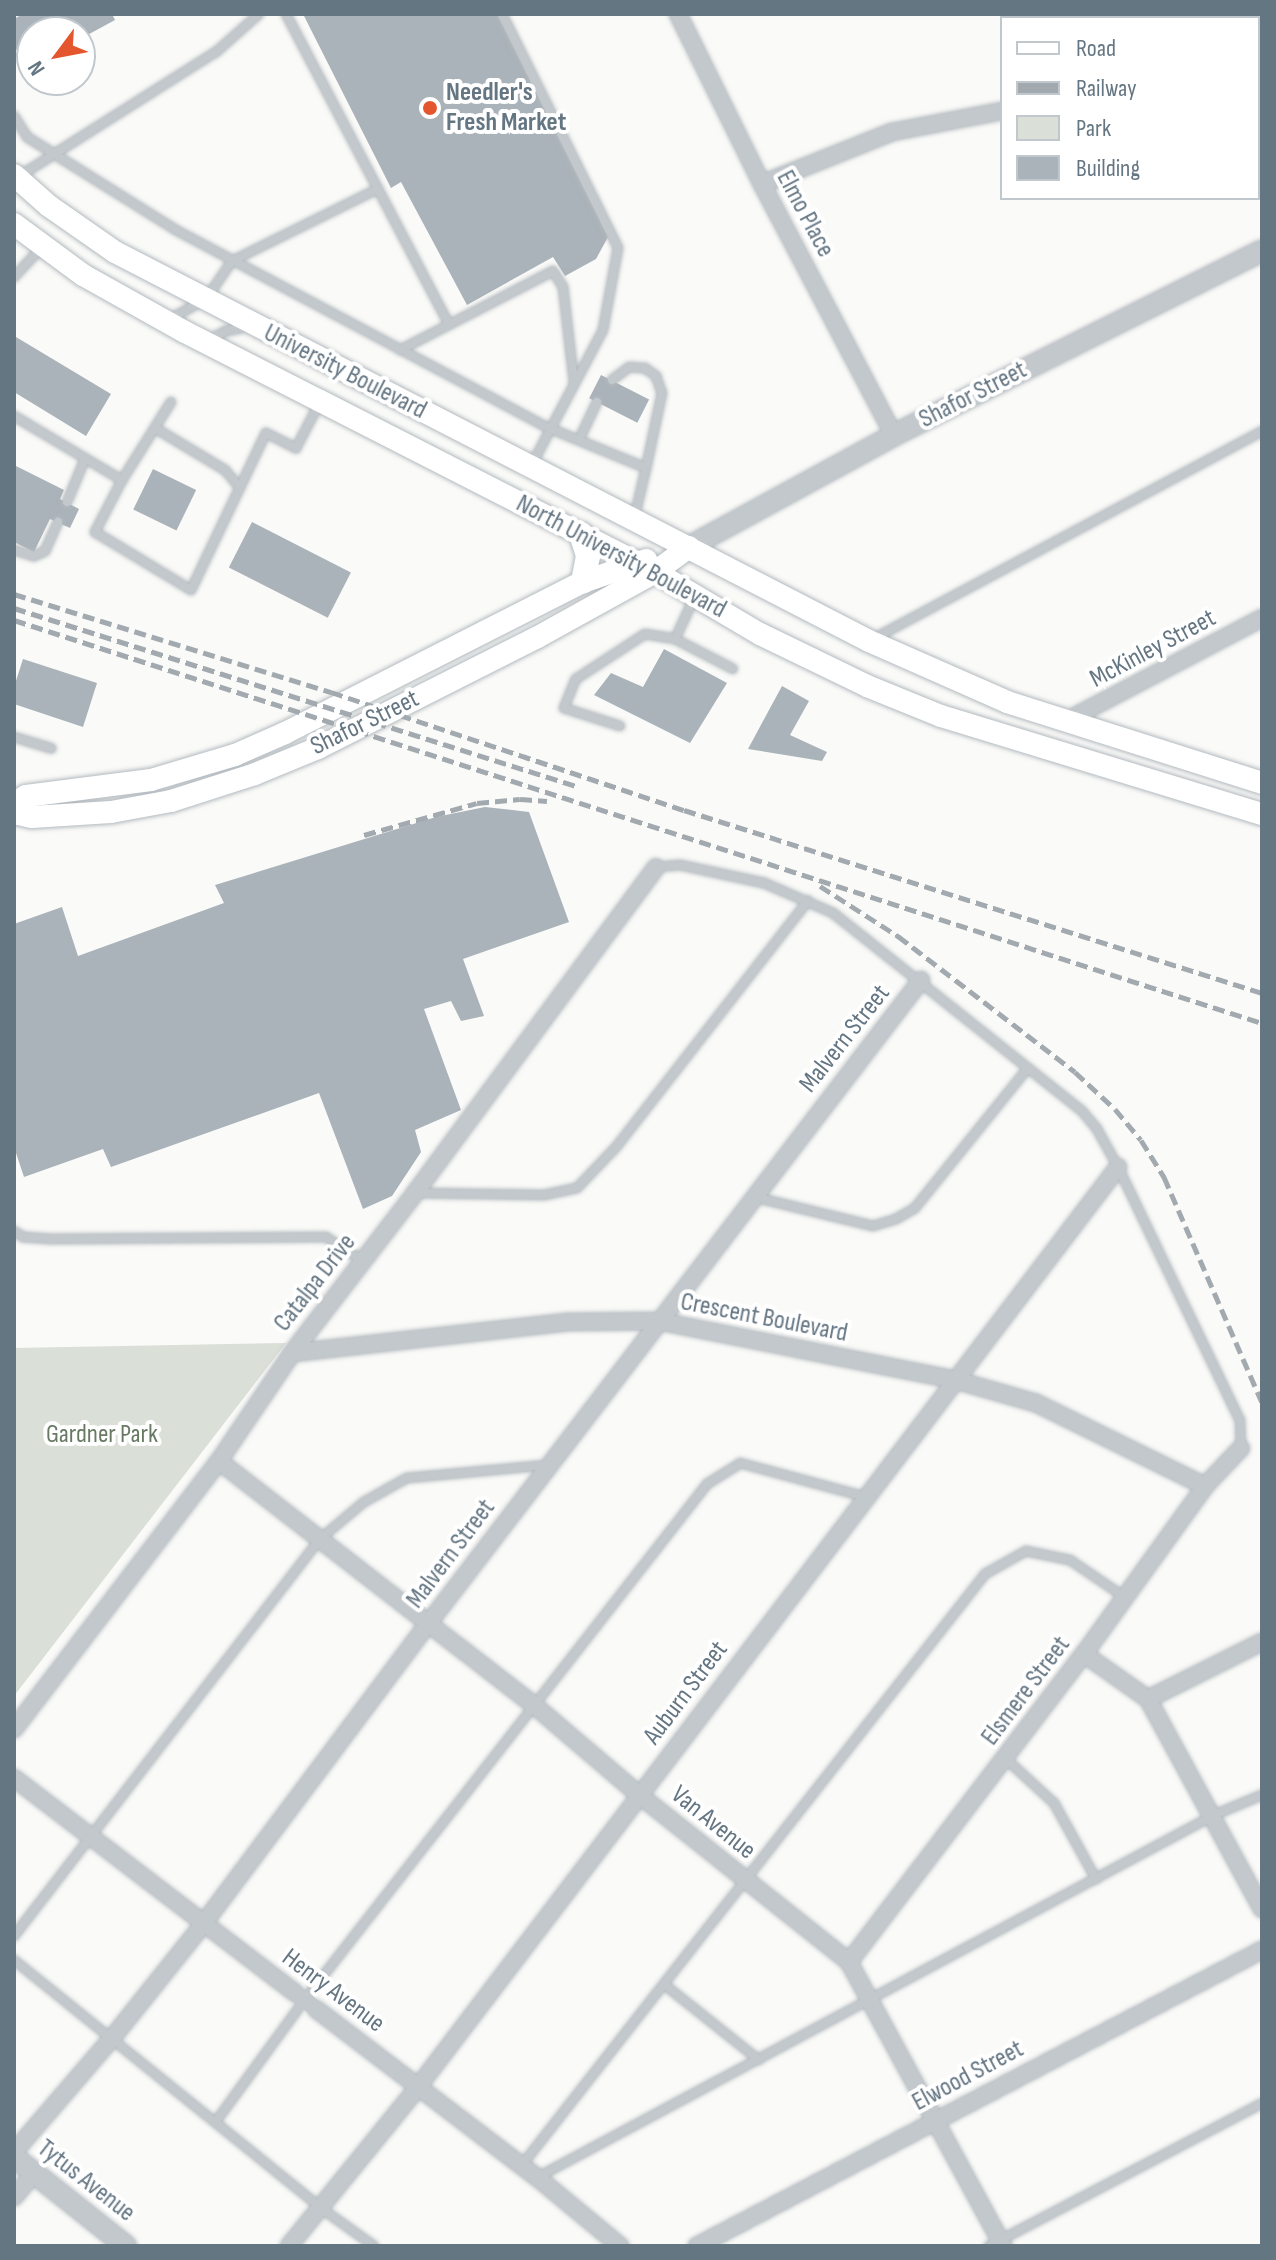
<!DOCTYPE html>
<style>
body{margin:0}
#map{position:relative;width:1276px;height:2260px;overflow:hidden;background:#fafaf8;font-family:"Sofia Sans Condensed",sans-serif}
div>[style]{position:absolute}
[style*='--x']{left:calc(var(--x)*1px);top:calc(var(--y)*1px);width:calc(var(--w)*1px);rotate:calc(var(--a)*1deg)}
.green>*{inset:0;background:#dadfd7}
.building>*{inset:0;background:#aab3b9;transform-origin:0 0}
.roads{filter:drop-shadow(0 0 2px #b3babf) drop-shadow(0 0 2px #b3babf)}
.service>*{height:8px;margin:-4px;padding:0 4px;transform-origin:4px;border-radius:4px;background:#c3c8cc}
.minor>*{height:16px;margin:-8px;padding:0 8px;transform-origin:8px;border-radius:8px;background:#c3c8cc}
.tertiary>*{height:20px;margin:-10px;padding:0 10px;transform-origin:10px;border-radius:10px;background:#c3c8cc}
.secondary>*{height:22px;margin:-11px;padding:0 11px;transform-origin:11px;border-radius:11px;background:#fff}
.primary>*{height:24px;margin:-12px;padding:0 12px;transform-origin:12px;border-radius:12px;background:#fff}
.rail>*{height:5px;margin-top:-2.5px;transform-origin:0;background:repeating-linear-gradient(90deg,#a2aab0 0 12px,transparent 0 18px)}
.minor-bridge>*{height:16px;margin:-8px;padding:0 8px;transform-origin:8px;border-radius:8px;background:#c3c8cc}
.dots>*{width:22px;height:22px;translate:-50% -50%;box-sizing:border-box;border:4px solid #fff;border-radius:50%}
span{translate:-50% -50%;white-space:nowrap;text-align:center;line-height:1.15;-webkit-text-stroke:8px #fff;paint-order:stroke}
.poi-label{font-size:26px;color:#657683;font-weight:700}
.left{translate:0 -50%;text-align:left}
.street-label{font-size:26px;color:#657683}
.park-label{font-size:26px;color:#687a64}
.frame{position:absolute;inset:0;border:16px solid #657683;pointer-events:none}
.legend{position:absolute;left:1000px;top:16px;width:260px;height:184px;box-sizing:border-box;background:#fff;border:2px solid #c1c8cd;margin:0;padding:10px 14px;list-style:none;font-size:24px;color:#657683}
.legend li{display:flex;align-items:center;gap:16px;height:40px}
.legend b{width:40px;border:2px solid #c1c8cd}
.north{position:absolute;left:16px;top:16px;width:80px;height:80px;box-sizing:border-box;background:#fff;border:2px solid #c1c8cd;border-radius:50%;rotate:238deg;font-size:22px;font-weight:700;line-height:32px;text-align:center;color:#657683}
.north::after{content:'';display:block;margin:auto;width:28px;height:36px;background:#e4572e;clip-path:polygon(50% 0,100% 100%,50% 72%,0 100%)}
</style>
<div id="map">
<div class="green">
<div style="clip-path:polygon(286px 1343px,14px 1696px,14px 1348px)"></div>
</div>
<div class="building">
<div style="clip-path:polygon(23px 14px,112px 14px,115px 20px,80px 39px,80px 32px,32px 32px,32px 64px,26px 68px,14px 45px,14px 19px)"></div>
<div style="clip-path:polygon(303px 14px,497px 14px,608px 237px,596px 259px,565px 276px,553px 257px,467px 305px,401px 182px,391px 188px)"></div>
<div style="clip-path:polygon(16px 337px,111px 394px,86px 436px,14px 392px)"></div>
<div style="left:601px;top:375px;width:54px;height:26px;rotate:27deg"></div>
<div style="clip-path:polygon(14px 465px,64px 490px,60px 499px,79px 509px,70px 528px,50px 519px,34px 552px,14px 542px)"></div>
<div style="left:153px;top:469px;width:48px;height:45px;rotate:26deg"></div>
<div style="left:252px;top:522px;width:111px;height:51px;rotate:27deg"></div>
<div style="clip-path:polygon(664px 649px,727px 683px,690px 743px,594px 695px,611px 673px,643px 687px)"></div>
<div style="clip-path:polygon(23px 659px,97px 683px,83px 727px,14px 704px,14px 687px)"></div>
<div style="clip-path:polygon(782px 686px,809px 701px,790px 735px,827px 752px,822px 761px,748px 749px)"></div>
<div style="clip-path:polygon(485px 807px,529px 812px,569px 922px,463px 959px,484px 1016px,461px 1021px,451px 1001px,424px 1009px,461px 1110px,415px 1130px,421px 1152px,392px 1196px,363px 1209px,319px 1093px,111px 1167px,103px 1149px,24px 1177px,14px 1147px,14px 924px,62px 907px,78px 956px,224px 903px,215px 885px,436px 817px)"></div>
</div>
<div class="roads">
<div class="service">
<div style="--x:286;--y:14;--w:350;--a:62.3"></div>
<div style="--x:502;--y:14;--w:261;--a:63.6"></div>
<div style="--x:618;--y:248;--w:83;--a:100.4"></div>
<div style="--x:603;--y:330;--w:154;--a:117.9"></div>
<div style="--x:14;--y:116;--w:25;--a:58"></div>
<div style="--x:27;--y:137;--w:173;--a:32"></div>
<div style="--x:174;--y:229;--w:425;--a:28"></div>
<div style="--x:549;--y:428;--w:105;--a:22.4"></div>
<div style="--x:646;--y:468;--w:52;--a:103.2"></div>
<div style="--x:18;--y:177;--w:234;--a:-32.3"></div>
<div style="--x:216;--y:52;--w:57;--a:-41.5"></div>
<div style="--x:14;--y:277;--w:42;--a:-46.9"></div>
<div style="--x:170;--y:319;--w:41;--a:-29.1"></div>
<div style="--x:206;--y:299;--w:46;--a:-55.6"></div>
<div style="--x:232;--y:261;--w:163;--a:-26.3"></div>
<div style="--x:207;--y:341;--w:21;--a:-28"></div>
<div style="--x:226;--y:331;--w:21;--a:-11"></div>
<div style="--x:400;--y:350;--w:172;--a:-27.3"></div>
<div style="--x:553;--y:271;--w:19;--a:58"></div>
<div style="--x:563;--y:287;--w:96;--a:83.4"></div>
<div style="--x:612;--y:380;--w:21;--a:-37"></div>
<div style="--x:629;--y:367;--w:16;--a:4"></div>
<div style="--x:645;--y:368;--w:14;--a:36"></div>
<div style="--x:656;--y:376;--w:18;--a:71"></div>
<div style="--x:662;--y:393;--w:77;--a:102"></div>
<div style="--x:171;--y:402;--w:92;--a:122.1"></div>
<div style="--x:122;--y:480;--w:59;--a:117.4"></div>
<div style="--x:95;--y:532;--w:112;--a:31.1"></div>
<div style="--x:191;--y:590;--w:174;--a:-64.5"></div>
<div style="--x:266;--y:433;--w:34;--a:27"></div>
<div style="--x:296;--y:448;--w:52;--a:-62.4"></div>
<div style="--x:14;--y:416;--w:126;--a:30.7"></div>
<div style="--x:155;--y:428;--w:82;--a:31"></div>
<div style="--x:225;--y:470;--w:23;--a:50"></div>
<div style="--x:579;--y:440;--w:42;--a:-64.7"></div>
<div style="--x:67;--y:502;--w:47;--a:-67.3"></div>
<div style="--x:14;--y:550;--w:21;--a:17"></div>
<div style="--x:34;--y:556;--w:12;--a:-24"></div>
<div style="--x:45;--y:551;--w:32;--a:-66"></div>
<div style="--x:695;--y:596;--w:47;--a:114.9"></div>
<div style="--x:675;--y:639;--w:65;--a:27.3"></div>
<div style="--x:873;--y:639;--w:441;--a:-28.1"></div>
<div style="--x:620;--y:726;--w:59;--a:-162.2"></div>
<div style="--x:564;--y:708;--w:31;--a:-68"></div>
<div style="--x:576;--y:679;--w:82;--a:-33.1"></div>
<div style="--x:645;--y:634;--w:30;--a:9"></div>
<div style="--x:14;--y:737;--w:39;--a:17"></div>
<div style="--x:656;--y:867;--w:24;--a:-5"></div>
<div style="--x:680;--y:865;--w:86;--a:12.1"></div>
<div style="--x:764;--y:883;--w:75;--a:23.5"></div>
<div style="--x:833;--y:913;--w:318;--a:38.5"></div>
<div style="--x:1082;--y:1111;--w:23;--a:50"></div>
<div style="--x:1097;--y:1129;--w:43;--a:61.1"></div>
<div style="--x:1118;--y:1167;--w:281;--a:64.3"></div>
<div style="--x:1240;--y:1420;--w:28;--a:88"></div>
<div style="--x:415;--y:1193;--w:129;--a:0.9"></div>
<div style="--x:544;--y:1195;--w:34;--a:-12"></div>
<div style="--x:577;--y:1188;--w:58;--a:-46.4"></div>
<div style="--x:617;--y:1146;--w:311;--a:-52.1"></div>
<div style="--x:754;--y:1197;--w:122;--a:13.7"></div>
<div style="--x:873;--y:1226;--w:24;--a:-17"></div>
<div style="--x:896;--y:1219;--w:22;--a:-30"></div>
<div style="--x:915;--y:1208;--w:179;--a:-51.1"></div>
<div style="--x:14;--y:1231;--w:11;--a:34"></div>
<div style="--x:23;--y:1237;--w:28;--a:4"></div>
<div style="--x:51;--y:1239;--w:275;--a:-0.4"></div>
<div style="--x:326;--y:1237;--w:44;--a:33"></div>
<div style="--x:1005;--y:1758;--w:67;--a:42.6"></div>
<div style="--x:1054;--y:1803;--w:87;--a:61.1"></div>
<div style="--x:14;--y:1936;--w:501;--a:-52.38"></div>
<div style="--x:320;--y:1539;--w:57;--a:-40.1"></div>
<div style="--x:364;--y:1502;--w:49;--a:-29.2"></div>
<div style="--x:407;--y:1478;--w:142;--a:-5.3"></div>
<div style="--x:14;--y:1960;--w:395;--a:38.9"></div>
<div style="--x:321;--y:2208;--w:65;--a:35.6"></div>
<div style="--x:665;--y:1985;--w:120;--a:38.6"></div>
<div style="--x:217;--y:2120;--w:156;--a:-53.9"></div>
<div style="--x:309;--y:1994;--w:647;--a:-52.03"></div>
<div style="--x:707;--y:1484;--w:39;--a:-32"></div>
<div style="--x:740;--y:1463;--w:131;--a:15.1"></div>
<div style="--x:522;--y:2165;--w:751;--a:-51.92"></div>
<div style="--x:985;--y:1574;--w:47;--a:-29.3"></div>
<div style="--x:1026;--y:1551;--w:45;--a:11.6"></div>
<div style="--x:1070;--y:1560;--w:68;--a:34.2"></div>
<div style="--x:538;--y:2177;--w:767;--a:-28.17"></div>
<div style="--x:1214;--y:1815;--w:52;--a:-22.6"></div>
<div style="--x:989;--y:2246;--w:308;--a:-27.6"></div>
</div>
<div class="minor">
<div style="--x:678;--y:14;--w:190;--a:63.7"></div>
<div style="--x:762;--y:184;--w:284;--a:62.3"></div>
<div style="--x:1077;--y:14;--w:6;--a:39"></div>
<div style="--x:1192;--y:18;--w:8;--a:-30"></div>
<div style="--x:1258;--y:175;--w:6;--a:51"></div>
<div style="--x:762;--y:184;--w:140;--a:-21.8"></div>
<div style="--x:892;--y:132;--w:112;--a:-10.8"></div>
<div style="--x:1066;--y:721;--w:221;--a:-27.7"></div>
<div style="--x:292;--y:1353;--w:280;--a:-6.4"></div>
<div style="--x:570;--y:1322;--w:88;--a:-0.7"></div>
<div style="--x:658;--y:1321;--w:303;--a:11.2"></div>
<div style="--x:955;--y:1380;--w:84;--a:15.9"></div>
<div style="--x:1036;--y:1403;--w:188;--a:26.2"></div>
<div style="--x:219;--y:1461;--w:400;--a:37.8"></div>
<div style="--x:535;--y:1706;--w:135;--a:40.5"></div>
<div style="--x:638;--y:1794;--w:270;--a:38.5"></div>
<div style="--x:849;--y:1962;--w:323;--a:61.5"></div>
<div style="--x:1084;--y:1654;--w:78;--a:35.1"></div>
<div style="--x:1148;--y:1699;--w:239;--a:61.5"></div>
<div style="--x:1148;--y:1699;--w:127;--a:-26.6"></div>
<div style="--x:14;--y:1729;--w:337;--a:-52.6"></div>
<div style="--x:219;--y:1461;--w:130;--a:-55.9"></div>
<div style="--x:292;--y:1353;--w:202;--a:-52.4"></div>
<div style="--x:415;--y:1193;--w:405;--a:-53.5"></div>
<div style="--x:14;--y:1778;--w:354;--a:37.4"></div>
<div style="--x:849;--y:1962;--w:387;--a:-52.7"></div>
<div style="--x:1084;--y:1654;--w:207;--a:-54.2"></div>
<div style="--x:1205;--y:1486;--w:52;--a:-46.5"></div>
<div style="--x:316;--y:2009;--w:279;--a:37.3"></div>
<div style="--x:538;--y:2178;--w:107;--a:39.7"></div>
<div style="--x:14;--y:2152;--w:152;--a:-49.3"></div>
<div style="--x:113;--y:2037;--w:146;--a:-51.4"></div>
<div style="--x:204;--y:1923;--w:374;--a:-53.2"></div>
<div style="--x:428;--y:1624;--w:811;--a:-52.56"></div>
<div style="--x:14;--y:2197;--w:31;--a:-50"></div>
<div style="--x:289;--y:2246;--w:205;--a:-50.9"></div>
<div style="--x:418;--y:2087;--w:1156;--a:-52.73"></div>
<div style="--x:697;--y:2246;--w:638;--a:-27.65"></div>
</div>
<div class="tertiary">
<div style="--x:689;--y:547;--w:234;--a:-28.6"></div>
<div style="--x:894;--y:435;--w:411;--a:-26.6"></div>
<div style="--x:14;--y:2157;--w:143;--a:38.5"></div>
</div>
<div class="secondary">
<div style="--x:14;--y:175;--w:47;--a:41.5"></div>
<div style="--x:49;--y:206;--w:80;--a:34.9"></div>
<div style="--x:115;--y:252;--w:848;--a:27.29"></div>
<div style="--x:869;--y:641;--w:151;--a:23.8"></div>
<div style="--x:1007;--y:702;--w:268;--a:17.6"></div>
<div style="--x:14;--y:224;--w:86;--a:36.5"></div>
<div style="--x:83;--y:275;--w:117;--a:29.2"></div>
<div style="--x:185;--y:332;--w:528;--a:27.05"></div>
<div style="--x:655;--y:572;--w:122;--a:30.6"></div>
<div style="--x:760;--y:634;--w:119;--a:25.9"></div>
<div style="--x:867;--y:686;--w:80;--a:22.1"></div>
<div style="--x:941;--y:716;--w:336;--a:17"></div>
<div style="--x:14;--y:804;--w:14;--a:-34"></div>
<div style="--x:26;--y:796;--w:126;--a:-7.3"></div>
<div style="--x:151;--y:780;--w:88;--a:-16.6"></div>
<div style="--x:235;--y:755;--w:55;--a:-23.7"></div>
<div style="--x:285;--y:733;--w:334;--a:-26.9"></div>
<div style="--x:583;--y:582;--w:67;--a:-19.2"></div>
<div style="--x:14;--y:813;--w:18;--a:13"></div>
<div style="--x:32;--y:817;--w:79;--a:-3.6"></div>
<div style="--x:111;--y:812;--w:61;--a:-10.4"></div>
<div style="--x:171;--y:801;--w:88;--a:-17.8"></div>
<div style="--x:255;--y:774;--w:68;--a:-22.4"></div>
<div style="--x:318;--y:748;--w:244;--a:-26.8"></div>
<div style="--x:536;--y:638;--w:136;--a:-29"></div>
<div style="--x:655;--y:572;--w:42;--a:-36.3"></div>
</div>
<div class="primary">
<div style="--x:581;--y:534;--w:23;--a:72"></div>
<div style="--x:588;--y:556;--w:26;--a:101"></div>
</div>
</div>
<div class="rail">
<div style="--x:14;--y:594;--w:332;--a:17.2"></div>
<div style="--x:331;--y:692;--w:372;--a:18.5"></div>
<div style="--x:684;--y:810;--w:606;--a:17.57"></div>
<div style="--x:14;--y:608;--w:590;--a:17.57"></div>
<div style="--x:14;--y:620;--w:1311;--a:17.9"></div>
<div style="--x:364;--y:835;--w:117;--a:-15.8"></div>
<div style="--x:477;--y:803;--w:43;--a:-5.3"></div>
<div style="--x:520;--y:799;--w:27;--a:4"></div>
<div style="--x:820;--y:886;--w:93;--a:32.7"></div>
<div style="--x:898;--y:936;--w:223;--a:37.5"></div>
<div style="--x:1075;--y:1072;--w:54;--a:42.8"></div>
<div style="--x:1115;--y:1109;--w:40;--a:50"></div>
<div style="--x:1141;--y:1140;--w:44;--a:58.1"></div>
<div style="--x:1164;--y:1177;--w:245;--a:66.5"></div>
</div>
<div class="minor-bridge">
<div style="--x:295;--y:1993;--w:26;--a:37"></div>
</div>
<div class="dots">
<div style="left:430px;top:108px;background:#e4572e"></div>
</div>
<div class="poi-label">
<span class="left" style="left:446px;top:108px">Needler's<br>Fresh Market</span>
</div>
<div class="street-label">
<span style="left:805px;top:214px;rotate:62deg">Elmo Place</span>
<span style="left:345px;top:372px;rotate:27deg">University Boulevard</span>
<span style="left:973px;top:395px;rotate:-27deg">Shafor Street</span>
<span style="left:621px;top:557px;rotate:28deg">North University Boulevard</span>
<span style="left:1153px;top:649px;rotate:-28deg">McKinley Street</span>
<span style="left:365px;top:723px;rotate:-26deg">Shafor Street</span>
<span style="left:845px;top:1039px;rotate:-52deg">Malvern Street</span>
<span style="left:315px;top:1283px;rotate:-52deg">Catalpa Drive</span>
<span style="left:764px;top:1318px;rotate:11deg">Crescent Boulevard</span>
<span style="left:451px;top:1554px;rotate:-53deg">Malvern Street</span>
<span style="left:1026px;top:1691px;rotate:-53deg">Elsmere Street</span>
<span style="left:686px;top:1693px;rotate:-53deg">Auburn Street</span>
<span style="left:713px;top:1823px;rotate:39deg">Van Avenue</span>
<span style="left:333px;top:1991px;rotate:37deg">Henry Avenue</span>
<span style="left:968px;top:2076px;rotate:-28deg">Elwood Street</span>
<span style="left:86px;top:2181px;rotate:38deg">Tytus Avenue</span>
</div>
<div class="park-label">
<span style="left:102px;top:1435px">Gardner Park</span>
</div>
<div class="frame"></div>
<ul class="legend">
<li><b style="height:10px;background:#fff"></b>Road</li>
<li><b style="height:10px;background:#a2aab0"></b>Railway</li>
<li><b style="height:22px;background:#dadfd7"></b>Park</li>
<li><b style="height:22px;background:#aab3b9"></b>Building</li>
</ul>
<div class="north">N</div>
</div>
